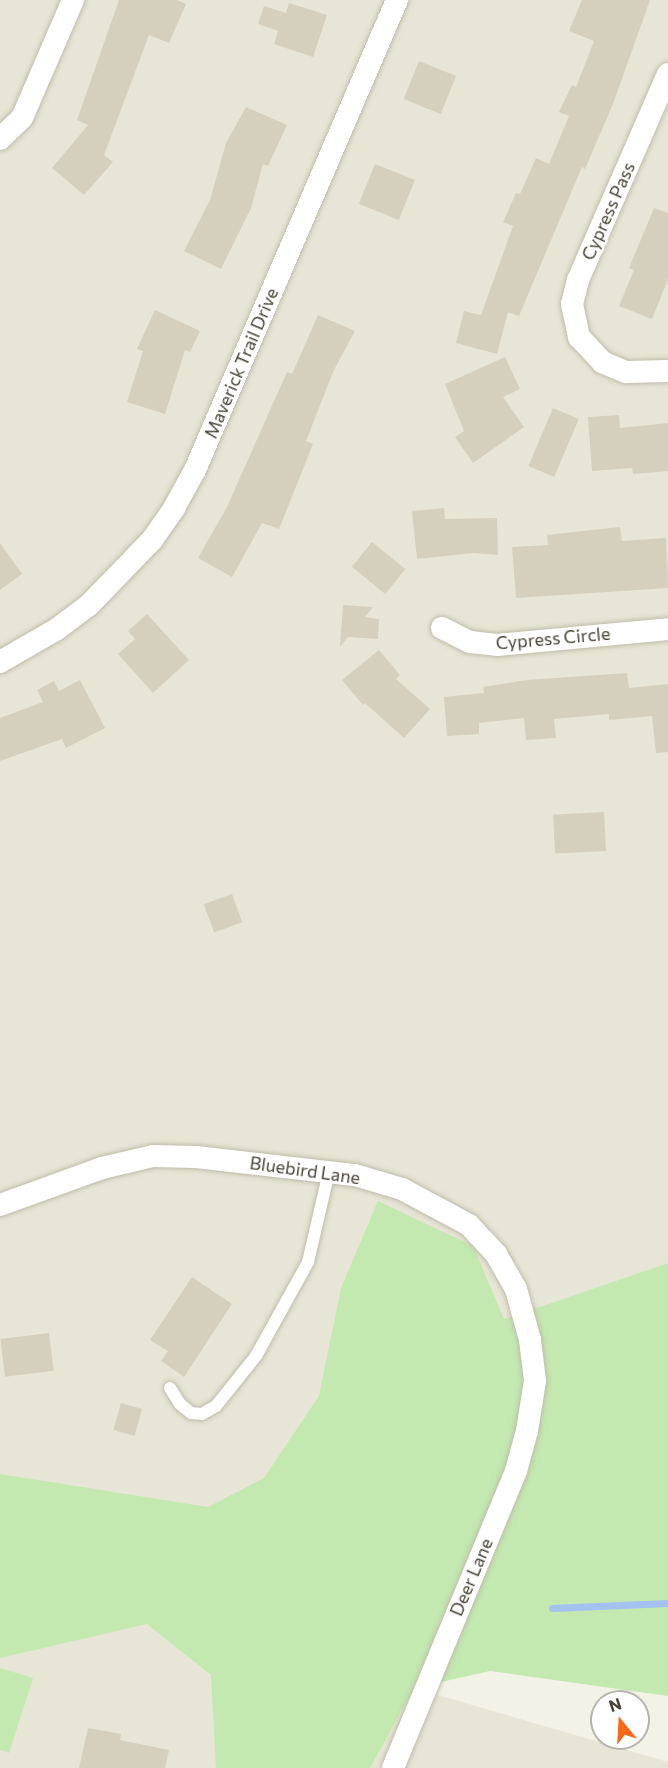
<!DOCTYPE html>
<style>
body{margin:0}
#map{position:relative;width:668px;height:1768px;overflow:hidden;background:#f3f2e7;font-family:Commissioner,sans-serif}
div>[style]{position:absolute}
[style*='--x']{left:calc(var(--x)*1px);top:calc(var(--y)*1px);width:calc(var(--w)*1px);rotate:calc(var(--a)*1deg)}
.residential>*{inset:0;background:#e7e5d5}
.green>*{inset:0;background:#c3e8b0}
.stream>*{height:7px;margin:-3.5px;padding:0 3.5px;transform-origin:3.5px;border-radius:3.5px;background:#a4c1f0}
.building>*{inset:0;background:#d5d0bd;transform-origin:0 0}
.roads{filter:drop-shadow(0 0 2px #bfbcaa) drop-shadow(0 0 2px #bfbcaa)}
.lane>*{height:12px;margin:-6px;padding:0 6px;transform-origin:6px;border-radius:6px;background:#fff}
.street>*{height:22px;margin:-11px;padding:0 11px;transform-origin:11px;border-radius:11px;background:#fff}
span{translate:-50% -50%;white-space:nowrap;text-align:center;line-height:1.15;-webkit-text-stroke:4.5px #fff;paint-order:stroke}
.street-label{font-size:18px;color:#474336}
.north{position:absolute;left:590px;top:1690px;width:60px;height:60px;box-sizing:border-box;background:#fff;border:2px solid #b5b4af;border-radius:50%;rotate:342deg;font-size:16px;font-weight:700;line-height:24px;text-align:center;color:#474336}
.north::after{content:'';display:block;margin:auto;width:21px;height:27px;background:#f96719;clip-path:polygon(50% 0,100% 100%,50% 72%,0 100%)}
</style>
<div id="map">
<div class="residential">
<div style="clip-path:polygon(0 0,668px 0,668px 1263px,504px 1319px,414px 1688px,668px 1762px,668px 1768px,0 1768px)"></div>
</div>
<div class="green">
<div style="clip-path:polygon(378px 1201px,473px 1246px,504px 1319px,668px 1263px,668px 1696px,490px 1671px,414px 1688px,370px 1768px,216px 1768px,211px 1675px,147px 1624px,0 1658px,0 1474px,208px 1507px,264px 1478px,319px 1396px,341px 1288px)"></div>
<div style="clip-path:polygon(0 1668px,33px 1678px,9px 1753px,0 1750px)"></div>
</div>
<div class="stream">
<div style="--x:552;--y:1608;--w:116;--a:-2.5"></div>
</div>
<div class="building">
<div style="clip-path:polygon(119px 0,177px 0,186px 4px,169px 43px,149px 35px,104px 155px,113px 162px,84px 195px,52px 168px,88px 125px,77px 120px)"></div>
<div style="clip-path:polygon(582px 0,650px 0,613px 104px,585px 169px,582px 167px,519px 316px,508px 312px,497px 354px,456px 343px,464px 311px,481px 315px,513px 226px,503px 222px,516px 193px,520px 194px,536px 158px,549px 164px,569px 116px,559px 112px,572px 85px,576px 87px,594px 41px,569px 31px)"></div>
<div style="clip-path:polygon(289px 3px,327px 15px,313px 57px,274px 44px,278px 31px,258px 24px,264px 6px,286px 13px)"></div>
<div style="left:419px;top:61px;width:40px;height:41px;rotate:22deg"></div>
<div style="clip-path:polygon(246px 107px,287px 125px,268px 166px,263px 164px,251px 208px,221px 269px,184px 251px,210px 200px,226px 143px)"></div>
<div style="left:375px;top:164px;width:43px;height:43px;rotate:22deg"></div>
<div style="clip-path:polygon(654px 208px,668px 213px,668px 279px,652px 319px,619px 306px,634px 270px,629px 268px)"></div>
<div style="clip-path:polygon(155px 310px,200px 331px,190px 352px,185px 350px,165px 414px,127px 402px,143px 351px,137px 349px)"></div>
<div style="clip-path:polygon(318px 315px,355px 331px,334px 370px,306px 441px,313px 444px,279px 529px,262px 523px,232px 577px,198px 558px,227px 507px,287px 372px,292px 374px)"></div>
<div style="clip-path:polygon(505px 357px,520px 389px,503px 397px,524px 427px,473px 463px,455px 437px,464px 431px,445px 384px)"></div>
<div style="left:553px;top:408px;width:28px;height:63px;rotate:23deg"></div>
<div style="clip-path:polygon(619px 415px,620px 428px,668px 423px,668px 471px,633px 474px,632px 468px,592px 471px,588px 417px)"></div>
<div style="clip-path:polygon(444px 508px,445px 519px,497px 518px,498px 555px,474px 553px,417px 559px,412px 511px)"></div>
<div style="clip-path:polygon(620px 527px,622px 541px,666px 538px,668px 588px,516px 598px,512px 547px,548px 545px,547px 535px)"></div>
<div style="left:372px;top:542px;width:43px;height:32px;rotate:39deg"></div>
<div style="clip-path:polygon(0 543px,22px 574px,0 590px)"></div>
<div style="clip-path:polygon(343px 605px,373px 607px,365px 617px,379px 619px,378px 639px,348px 637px,340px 647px)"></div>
<div style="clip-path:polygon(147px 614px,189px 660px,153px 693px,118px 654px,135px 639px,128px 631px)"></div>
<div style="clip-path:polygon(379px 650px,400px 675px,396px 679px,430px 709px,404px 738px,365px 703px,363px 705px,342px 680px)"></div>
<div style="clip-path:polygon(627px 673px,629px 688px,668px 684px,668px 752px,656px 753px,652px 716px,609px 720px,609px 714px,554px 719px,556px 738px,526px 740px,524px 718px,479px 723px,479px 734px,447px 736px,444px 697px,484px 693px,483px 687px,527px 680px)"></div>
<div style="clip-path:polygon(80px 680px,105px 728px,66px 748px,62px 739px,0 761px,0 718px,43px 702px,37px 690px,54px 681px,59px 691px)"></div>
<div style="left:604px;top:812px;width:39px;height:51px;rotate:87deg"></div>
<div style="left:232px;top:894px;width:30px;height:30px;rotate:70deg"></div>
<div style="clip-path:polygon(192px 1277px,232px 1304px,184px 1377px,161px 1361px,168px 1351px,150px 1340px)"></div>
<div style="left:49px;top:1333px;width:38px;height:49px;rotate:83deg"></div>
<div style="left:121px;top:1403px;width:22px;height:28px;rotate:16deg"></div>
<div style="clip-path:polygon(88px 1728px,121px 1734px,120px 1740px,169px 1750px,165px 1768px,79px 1768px)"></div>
</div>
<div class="roads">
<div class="lane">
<div style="--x:170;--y:1388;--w:19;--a:58"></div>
<div style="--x:180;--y:1404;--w:14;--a:39"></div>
<div style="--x:191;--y:1413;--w:11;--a:5"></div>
<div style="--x:202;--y:1414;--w:16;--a:-30"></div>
<div style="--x:216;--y:1406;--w:64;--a:-51.3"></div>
<div style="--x:256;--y:1356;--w:107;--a:-61"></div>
<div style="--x:308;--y:1262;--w:92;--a:-76.9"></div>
</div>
<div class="street">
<div style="--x:668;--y:74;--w:225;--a:113.6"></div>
<div style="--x:578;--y:280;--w:25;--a:104"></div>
<div style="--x:572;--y:304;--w:34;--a:78"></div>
<div style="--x:579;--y:337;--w:34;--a:47"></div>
<div style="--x:602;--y:362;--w:26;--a:23"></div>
<div style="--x:626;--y:372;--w:42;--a:-1.4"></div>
<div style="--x:0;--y:139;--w:30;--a:-44"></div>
<div style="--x:22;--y:118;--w:129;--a:-66.6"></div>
<div style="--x:442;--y:628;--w:31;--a:27"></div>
<div style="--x:470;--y:642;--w:27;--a:6"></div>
<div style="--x:497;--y:645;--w:172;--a:-5.3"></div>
<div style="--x:0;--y:662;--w:66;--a:-30.1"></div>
<div style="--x:57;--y:629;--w:40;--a:-37"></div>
<div style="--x:89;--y:605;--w:91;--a:-45.9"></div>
<div style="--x:152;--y:540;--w:39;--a:-55"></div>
<div style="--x:174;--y:508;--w:43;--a:-61.1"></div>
<div style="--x:195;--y:470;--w:512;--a:-66.74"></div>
<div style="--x:0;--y:1205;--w:109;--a:-19.9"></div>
<div style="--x:102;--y:1168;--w:52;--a:-13.2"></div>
<div style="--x:153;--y:1156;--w:43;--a:1.3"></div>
<div style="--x:196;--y:1157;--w:160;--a:6.5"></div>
<div style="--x:355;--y:1175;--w:49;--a:16.6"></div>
<div style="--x:402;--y:1189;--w:76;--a:28.2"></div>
<div style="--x:469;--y:1225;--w:40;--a:47"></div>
<div style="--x:496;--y:1254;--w:40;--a:60.3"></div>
<div style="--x:516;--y:1289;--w:53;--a:74.6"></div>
<div style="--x:530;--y:1340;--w:41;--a:83"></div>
<div style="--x:535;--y:1381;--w:51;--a:99.1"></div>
<div style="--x:527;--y:1431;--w:41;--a:105.4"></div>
<div style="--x:516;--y:1471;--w:321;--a:112.5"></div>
</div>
</div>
<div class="street-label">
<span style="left:608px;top:211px;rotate:-66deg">Cypress Pass</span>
<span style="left:241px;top:363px;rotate:-67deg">Maverick Trail Drive</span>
<span style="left:553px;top:638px;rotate:-5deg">Cypress Circle</span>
<span style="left:305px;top:1170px;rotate:8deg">Bluebird Lane</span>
<span style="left:471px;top:1577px;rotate:-67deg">Deer Lane</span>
</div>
<div class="north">N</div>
</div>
